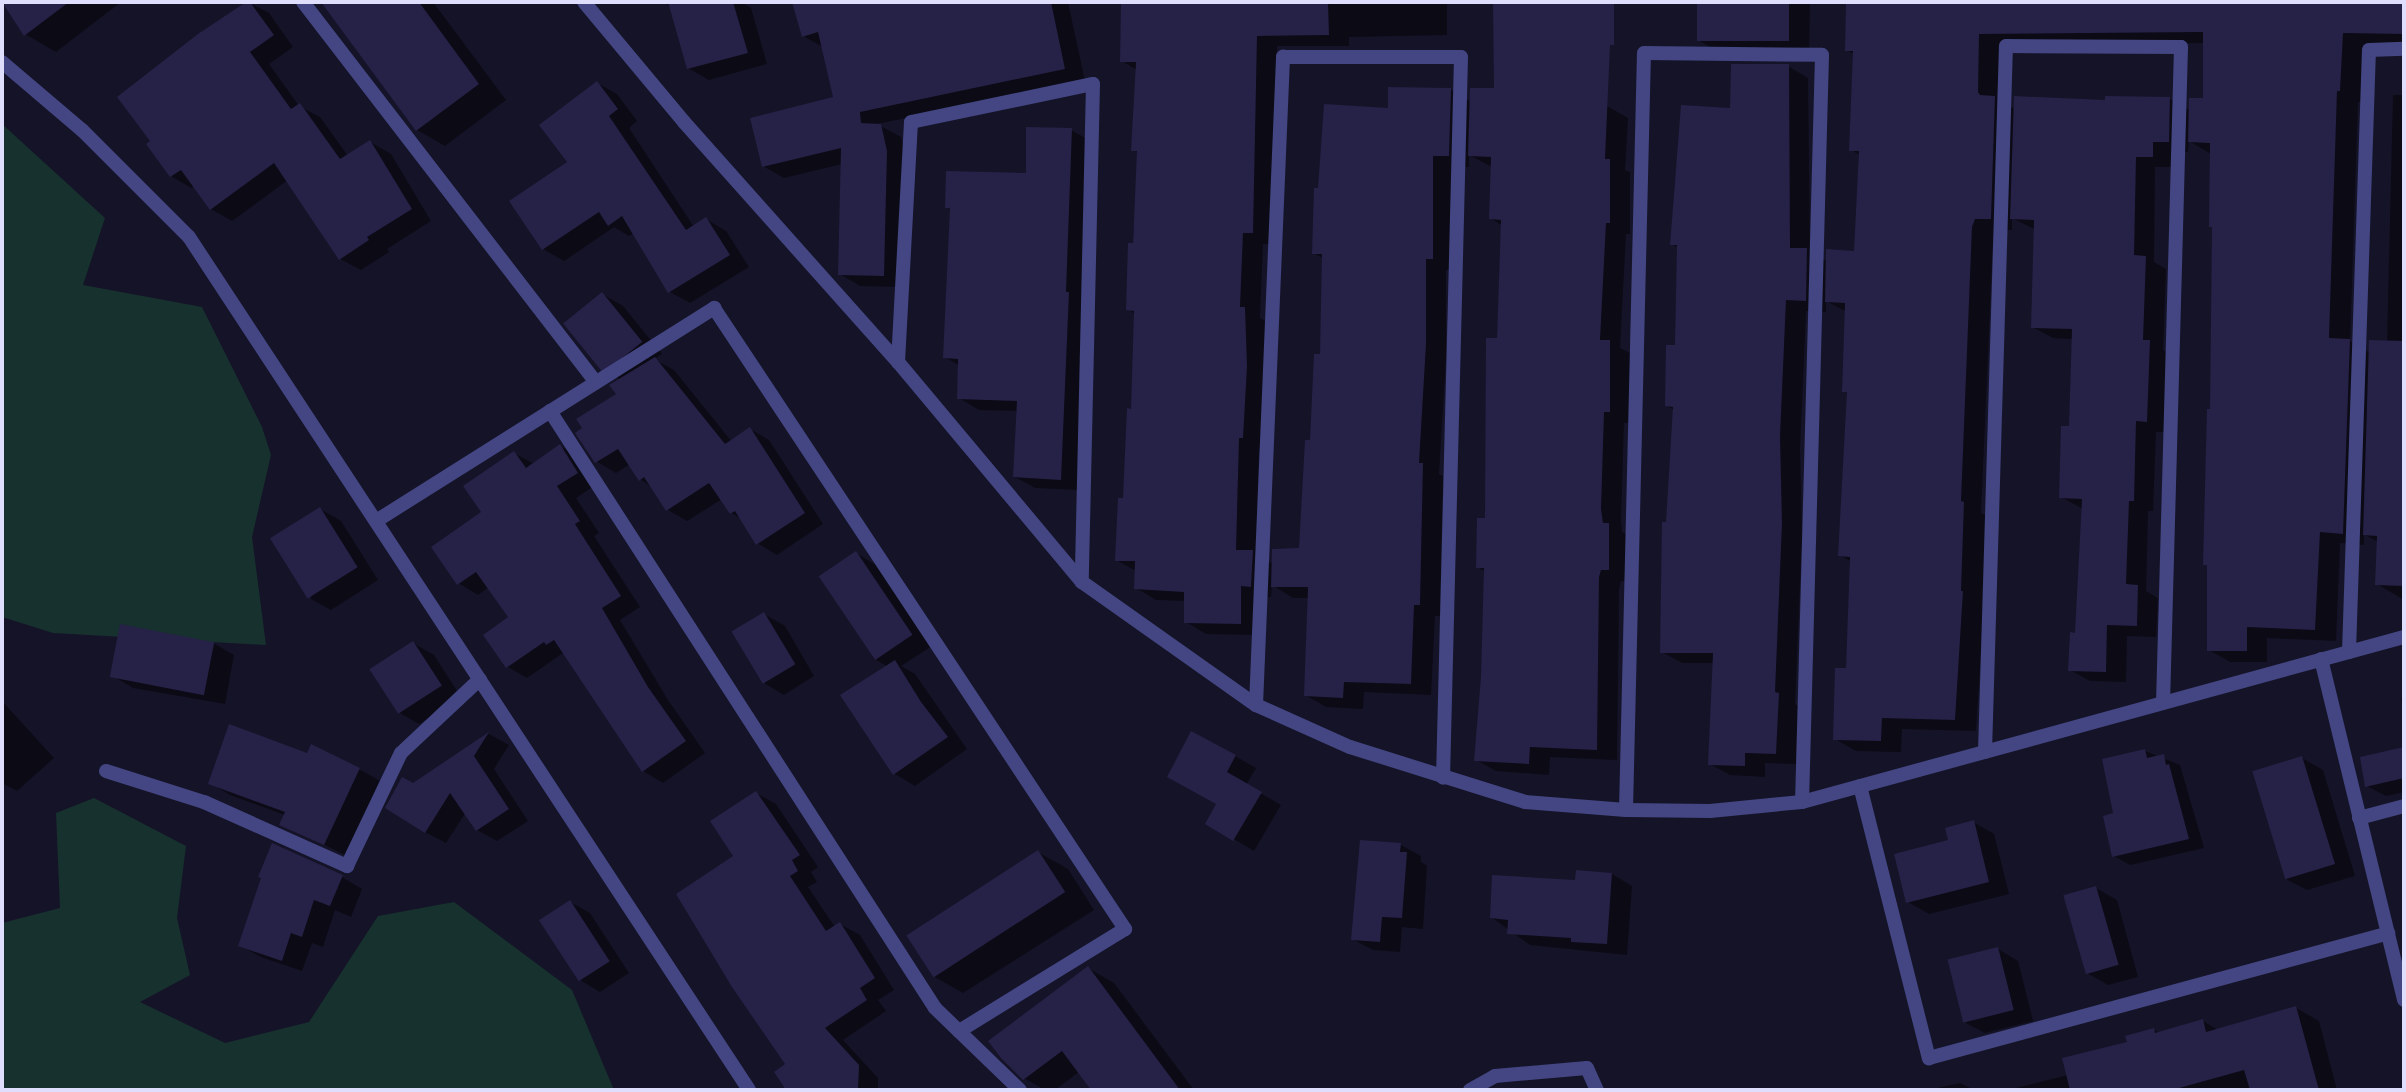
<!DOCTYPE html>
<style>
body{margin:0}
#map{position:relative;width:2406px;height:1092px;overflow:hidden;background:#151328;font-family:"Fira Sans Condensed",sans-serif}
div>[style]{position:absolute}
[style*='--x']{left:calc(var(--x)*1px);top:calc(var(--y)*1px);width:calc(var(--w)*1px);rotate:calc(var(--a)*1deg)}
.green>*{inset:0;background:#17312e}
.shadow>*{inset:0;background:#0007}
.building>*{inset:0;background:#262147;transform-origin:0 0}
.minor>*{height:14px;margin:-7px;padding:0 7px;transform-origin:7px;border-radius:7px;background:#434682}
.tertiary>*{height:14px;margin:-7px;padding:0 7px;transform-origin:7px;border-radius:7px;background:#434682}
span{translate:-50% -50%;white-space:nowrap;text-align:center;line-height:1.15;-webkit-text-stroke:6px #151328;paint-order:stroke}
.frame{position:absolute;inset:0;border:4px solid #dfdefc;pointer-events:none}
</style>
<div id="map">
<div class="green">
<div style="clip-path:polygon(2px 124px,105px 218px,83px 285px,202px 307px,262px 427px,271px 455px,252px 537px,266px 645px,53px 633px,2px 617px)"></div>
<div style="clip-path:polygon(94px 798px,186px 846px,177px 918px,190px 975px,140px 1002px,225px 1043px,309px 1022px,378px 916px,454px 902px,572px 990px,614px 1090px,2px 1090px,2px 923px,60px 908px,56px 813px)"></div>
</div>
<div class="shadow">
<div style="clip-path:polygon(2px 2px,121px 2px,56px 52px,25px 34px)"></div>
<div style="clip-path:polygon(248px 2px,269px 13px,293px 47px,269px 64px,299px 106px,320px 117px,348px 156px,370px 142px,391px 154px,431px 221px,387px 249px,389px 252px,361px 270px,340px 259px,288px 180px,232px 221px,211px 209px,195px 186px,191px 188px,171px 176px,152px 141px,199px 35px)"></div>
<div style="clip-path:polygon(323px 2px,433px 2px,506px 100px,445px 146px,417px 130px)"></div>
<div style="clip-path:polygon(663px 2px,741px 2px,751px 8px,767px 64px,709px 80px,688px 68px,671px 7px)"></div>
<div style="clip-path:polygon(794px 2px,1068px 2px,1085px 81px,877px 124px,901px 137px,907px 164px,904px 287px,860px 286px,840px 274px,842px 164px,784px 178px,763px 166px,835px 98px,823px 47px,803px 36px)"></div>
<div style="clip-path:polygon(1123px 2px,1447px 2px,1447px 35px,1349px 37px,1349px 46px,1277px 46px,1273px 244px,1263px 244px,1260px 318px,1265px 321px,1267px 378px,1264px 449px,1259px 449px,1256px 554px,1273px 564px,1301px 550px,1322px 356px,1323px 258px,1313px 253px,1320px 190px,1390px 110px,1450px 89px,1471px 102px,1496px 90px,1497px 2px,1567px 2px,1571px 106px,1607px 106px,1628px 118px,1625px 170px,1630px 172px,1630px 234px,1626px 234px,1620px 348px,1630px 353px,1630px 423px,1624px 423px,1621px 521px,1622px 532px,1630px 536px,1630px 581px,1621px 581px,1619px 589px,1617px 760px,1550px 757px,1549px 775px,1496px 771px,1476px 760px,1482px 677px,1485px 571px,1477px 567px,1487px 520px,1503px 226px,1490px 218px,1492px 167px,1469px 155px,1469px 167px,1453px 167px,1453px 270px,1446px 270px,1446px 357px,1439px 474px,1443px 476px,1440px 616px,1435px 616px,1431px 695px,1364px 692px,1363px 709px,1326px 707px,1305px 695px,1310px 598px,1293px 598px,1272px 585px,1271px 597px,1261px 597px,1261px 635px,1206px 634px,1186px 622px,1186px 601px,1156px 600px,1136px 588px,1136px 571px,1116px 560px,1133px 411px,1135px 314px,1128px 309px,1139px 153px,1133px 150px,1137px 70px,1122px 61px)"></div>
<div style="clip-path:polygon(1699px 2px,1810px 2px,1809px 56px,1719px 52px,1698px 40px)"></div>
<div style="clip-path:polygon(evenodd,1847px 2px,2404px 2px,2404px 45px,2363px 44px,2361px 102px,2358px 102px,2350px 341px,2370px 353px,2387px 342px,2393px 95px,2404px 95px,2404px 600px,2377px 584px,2378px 542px,2364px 534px,2364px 545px,2340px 543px,2336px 641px,2267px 638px,2267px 662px,2230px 662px,2209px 650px,2209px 566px,2205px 564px,2212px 411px,2214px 228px,2211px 154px,2189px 141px,2188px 152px,2173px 152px,2173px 167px,2155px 167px,2154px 262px,2166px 269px,2163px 350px,2169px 353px,2167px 432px,2156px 432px,2153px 511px,2148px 511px,2146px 591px,2158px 598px,2156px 637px,2127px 636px,2126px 682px,2090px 681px,2070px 670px,2077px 634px,2083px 509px,2061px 497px,2071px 428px,2074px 339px,2053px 338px,2032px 327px,2036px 230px,2012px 218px,2012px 230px,1995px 230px,1993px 240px,1981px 513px,1985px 515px,1984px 605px,1976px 731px,1902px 729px,1901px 752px,1856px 751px,1835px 739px,1848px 670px,1852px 562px,1840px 555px,1849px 394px,1844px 391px,1847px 312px,1826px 301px,1826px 312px,1806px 311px,1800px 449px,1802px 536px,1795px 704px,1798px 706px,1796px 764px,1765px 763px,1765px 777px,1730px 775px,1710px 764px,1714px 663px,1682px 663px,1662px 652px,1674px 410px,1666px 405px,1677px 347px,1679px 248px,1671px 244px,1675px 181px,1679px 181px,1732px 109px,1788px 66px,1808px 78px,1810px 252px,1828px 262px,1856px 253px,1860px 155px,1851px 150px,1854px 54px,1846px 50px,1847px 2px,2205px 43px,2204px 100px,2191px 111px,2170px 99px,2015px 109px,1999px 100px,1999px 45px,2205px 43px)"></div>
<div style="clip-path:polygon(597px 83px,617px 94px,637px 121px,629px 128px,694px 227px,706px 219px,726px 231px,749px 267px,690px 303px,670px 292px,634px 233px,629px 236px,614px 227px,564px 261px,543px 249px)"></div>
<div style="clip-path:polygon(1071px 130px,1092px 142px,1081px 490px,1035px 488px,1015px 477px,1018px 411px,979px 410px,959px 398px,960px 366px,945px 357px,952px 210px,947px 207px,1027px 175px)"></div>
<div style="clip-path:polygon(602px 294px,623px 306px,662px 354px,654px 359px,674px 370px,732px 442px,750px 429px,769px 440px,823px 524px,777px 555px,757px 543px,742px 519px,731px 513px,722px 499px,687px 521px,668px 510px,653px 488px,640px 479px,630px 464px,616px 473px,596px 461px,621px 380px,600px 368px,565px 324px)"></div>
<div style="clip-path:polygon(560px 446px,580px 457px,597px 484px,576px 498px,599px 533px,594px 536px,640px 607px,620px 620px,668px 700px,705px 753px,663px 783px,643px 771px,563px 653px,527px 678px,508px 667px,510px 618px,489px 587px,478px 595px,458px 583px,483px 512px,514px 453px,534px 464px)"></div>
<div style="clip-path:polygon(320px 509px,341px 521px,378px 580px,331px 610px,311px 599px)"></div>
<div style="clip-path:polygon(856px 553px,876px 565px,932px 646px,901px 666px,915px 674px,967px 749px,915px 786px,895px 774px,888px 667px,873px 658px)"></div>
<div style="clip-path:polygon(764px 614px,785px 626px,814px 676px,784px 695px,764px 683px)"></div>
<div style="clip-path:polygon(213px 643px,234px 655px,225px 704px,133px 688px,113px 676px)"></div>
<div style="clip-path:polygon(413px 643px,434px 655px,461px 697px,419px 724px,398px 712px)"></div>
<div style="clip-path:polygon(2404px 697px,2404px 712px,2401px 698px)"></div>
<div style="clip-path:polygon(2px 701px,54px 758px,17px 791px,2px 783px)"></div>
<div style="clip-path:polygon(489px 734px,509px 745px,494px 769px,528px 821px,497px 841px,477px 830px,466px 812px,446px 843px,425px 832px,413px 785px)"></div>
<div style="clip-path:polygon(2404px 749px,2404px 792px,2386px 796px,2367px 786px,2362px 758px)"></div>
<div style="clip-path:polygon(2145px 751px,2180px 765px,2204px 848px,2130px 865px,2114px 856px)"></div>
<div style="clip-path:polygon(308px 755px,359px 769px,380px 781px,345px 855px,282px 824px,285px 815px,230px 795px,210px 783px)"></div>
<div style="clip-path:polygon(1235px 756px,1256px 768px,1246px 785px,1281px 805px,1254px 851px,1207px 823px,1219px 804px,1169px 777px)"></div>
<div style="clip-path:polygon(2302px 758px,2323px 770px,2355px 876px,2307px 890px,2286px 879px)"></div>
<div style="clip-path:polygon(756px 793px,776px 804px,818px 867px,811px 872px,817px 882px,808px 887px,835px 927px,840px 924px,860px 935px,894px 990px,878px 1000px,886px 1011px,843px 1040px,878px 1078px,878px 1090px,789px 1090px,776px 1072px,788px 1064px,735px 857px)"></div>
<div style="clip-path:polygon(1973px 822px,1994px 834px,2009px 894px,1929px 914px,1908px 902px,1950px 842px)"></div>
<div style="clip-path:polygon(1401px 845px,1421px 856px,1421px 862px,1427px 866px,1423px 929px,1402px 927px,1400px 952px,1373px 950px,1352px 939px)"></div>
<div style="clip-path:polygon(1038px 852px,1068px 869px,1094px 910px,963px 993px,933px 976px)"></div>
<div style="clip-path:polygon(1612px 874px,1632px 886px,1627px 955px,1530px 945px,1491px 917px,1577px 882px)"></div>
<div style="clip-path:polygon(342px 877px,362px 889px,351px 917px,335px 910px,323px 947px,312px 943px,302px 971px,261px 957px,240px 945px)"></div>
<div style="clip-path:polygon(2096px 888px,2117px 900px,2138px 977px,2108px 985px,2087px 973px)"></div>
<div style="clip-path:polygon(570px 902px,590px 913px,629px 973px,600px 992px,580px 980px)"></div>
<div style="clip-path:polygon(1998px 949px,2018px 961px,2033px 1021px,1985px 1033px,1964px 1022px)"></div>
<div style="clip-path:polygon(1088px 968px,1114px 983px,1194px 1090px,1093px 1090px,1079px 1072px,1055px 1090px,1045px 1090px,1024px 1078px)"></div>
<div style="clip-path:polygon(2296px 1008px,2319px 1021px,2337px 1090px,2008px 1090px,2068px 1075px,2154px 1030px,2160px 1033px,2203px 1021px,2218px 1030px)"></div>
<div style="clip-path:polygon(1960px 1083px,1974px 1090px,1928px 1090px)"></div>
</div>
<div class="building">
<div style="clip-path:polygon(2px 2px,69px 2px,24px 36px)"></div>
<div style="clip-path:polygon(246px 2px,250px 2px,274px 35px,250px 52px,291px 109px,300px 103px,340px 159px,370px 140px,412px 209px,367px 237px,369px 240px,339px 260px,274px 163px,210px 210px,181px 170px,170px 177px,146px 144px,150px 141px,117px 97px,198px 34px)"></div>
<div style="clip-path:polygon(321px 2px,419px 2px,479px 84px,416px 131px)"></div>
<div style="clip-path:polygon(668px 2px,733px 2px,748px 53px,687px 69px)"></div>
<div style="clip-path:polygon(792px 2px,1051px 2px,1065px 69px,860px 112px,861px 123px,881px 124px,887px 151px,884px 276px,838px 275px,841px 148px,762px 167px,750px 118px,833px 97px,818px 32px,802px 37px)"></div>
<div style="clip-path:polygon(1209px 2px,1328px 2px,1329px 35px,1257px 36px,1253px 233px,1243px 233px,1240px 307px,1245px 307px,1247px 366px,1243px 438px,1239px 438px,1236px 550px,1253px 550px,1251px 587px,1241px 586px,1241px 624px,1184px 623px,1184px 592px,1134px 589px,1135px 561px,1115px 561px,1118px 498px,1123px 498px,1127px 408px,1131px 409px,1134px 311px,1126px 310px,1128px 243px,1133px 243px,1137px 151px,1131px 151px,1136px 62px,1120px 62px,1121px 3px)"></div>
<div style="clip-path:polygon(1493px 2px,1614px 2px,1614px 45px,1610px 45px,1605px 159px,1610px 159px,1610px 223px,1606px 223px,1600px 340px,1610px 340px,1610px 412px,1604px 412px,1601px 509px,1603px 523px,1609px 523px,1609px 570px,1601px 570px,1599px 577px,1597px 750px,1530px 747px,1529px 764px,1474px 761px,1481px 677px,1484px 568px,1476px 568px,1477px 518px,1485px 518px,1486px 338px,1497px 338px,1501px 220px,1489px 219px,1491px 157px,1468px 156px,1470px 88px,1494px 88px)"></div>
<div style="left:1697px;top:2px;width:92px;height:39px"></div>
<div style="clip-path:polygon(1846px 2px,2404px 2px,2404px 34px,2343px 33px,2340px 91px,2337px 91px,2329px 338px,2350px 339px,2343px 534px,2320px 532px,2315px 630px,2247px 627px,2247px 651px,2207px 651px,2207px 565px,2203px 565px,2207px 409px,2210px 409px,2212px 227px,2209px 227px,2210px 143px,2188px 142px,2189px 98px,2203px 98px,2203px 32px,1979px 34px,1978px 92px,1980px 95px,1995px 96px,1991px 219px,1975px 219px,1972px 227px,1961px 501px,1964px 502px,1961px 591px,1963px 591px,1955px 720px,1882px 718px,1881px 741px,1833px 740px,1835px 668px,1846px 668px,1850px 557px,1838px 556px,1847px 392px,1842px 392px,1845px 303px,1825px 302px,1826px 249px,1854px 251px,1859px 151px,1849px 151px,1853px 51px,1845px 51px)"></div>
<div style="clip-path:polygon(1731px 64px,1789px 64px,1790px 248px,1807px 248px,1806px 301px,1786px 300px,1780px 436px,1782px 523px,1775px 692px,1779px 693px,1776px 754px,1745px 753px,1745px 766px,1708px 765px,1713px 653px,1660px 653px,1662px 522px,1666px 522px,1673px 407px,1665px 406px,1666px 345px,1675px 345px,1677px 245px,1670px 245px,1681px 105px,1730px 108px)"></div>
<div style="clip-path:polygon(597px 81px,618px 109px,609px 116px,686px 230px,706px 217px,730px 255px,668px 293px,622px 216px,608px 226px,599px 212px,542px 250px,509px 201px,567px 162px,539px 125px)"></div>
<div style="clip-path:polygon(1388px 87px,1451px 88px,1449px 156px,1433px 156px,1433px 259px,1426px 259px,1426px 344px,1419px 463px,1423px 463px,1420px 605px,1414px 605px,1411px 684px,1344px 682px,1343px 698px,1304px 696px,1308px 587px,1271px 587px,1272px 549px,1299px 548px,1305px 440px,1310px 440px,1314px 354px,1320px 354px,1322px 254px,1312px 254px,1314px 188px,1318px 188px,1324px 104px,1388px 108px)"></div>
<div style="clip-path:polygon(2014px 96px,2105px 100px,2105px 96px,2170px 97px,2169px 142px,2153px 142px,2153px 157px,2136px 157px,2134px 255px,2146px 256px,2143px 340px,2150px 340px,2147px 422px,2136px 421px,2134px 501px,2129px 501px,2126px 584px,2138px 585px,2137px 626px,2107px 625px,2106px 672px,2068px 671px,2070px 632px,2075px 633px,2082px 499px,2059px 498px,2061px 426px,2069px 426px,2072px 329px,2031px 328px,2034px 220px,2010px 219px)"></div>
<div style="clip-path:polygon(1026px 127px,1072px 128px,1066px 292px,1069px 292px,1061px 480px,1013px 477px,1017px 401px,957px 399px,958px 359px,943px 358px,950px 208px,945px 208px,946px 171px,1026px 173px)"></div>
<div style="left:602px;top:292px;width:64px;height:50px;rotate:51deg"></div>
<div style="clip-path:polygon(2369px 340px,2404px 341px,2404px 586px,2375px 585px,2377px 536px,2363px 535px)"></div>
<div style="clip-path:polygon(655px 357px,725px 444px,750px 427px,805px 513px,756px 545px,735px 511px,730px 514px,709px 483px,666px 511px,644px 477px,639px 481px,618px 449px,595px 463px,575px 433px,582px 428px,576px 419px,616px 394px,609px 385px)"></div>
<div style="clip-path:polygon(560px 444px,578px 473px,557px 486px,580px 521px,575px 524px,621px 596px,602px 608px,648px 687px,686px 741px,642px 772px,554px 640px,546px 645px,544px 642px,506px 668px,483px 635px,508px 617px,476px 572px,457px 585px,431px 547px,481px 512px,463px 486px,514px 451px,526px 468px)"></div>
<div style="left:320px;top:507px;width:71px;height:59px;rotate:58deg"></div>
<div style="left:856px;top:551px;width:101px;height:45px;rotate:56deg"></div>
<div style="left:764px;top:612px;width:61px;height:38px;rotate:59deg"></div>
<div style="left:120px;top:624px;width:96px;height:54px;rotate:11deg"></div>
<div style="left:413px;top:641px;width:53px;height:52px;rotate:57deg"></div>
<div style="clip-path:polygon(895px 660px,921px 702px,948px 737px,893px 775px,840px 695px)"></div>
<div style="clip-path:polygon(229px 724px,307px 753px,311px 744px,360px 768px,324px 845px,279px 825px,285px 812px,208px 784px)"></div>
<div style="clip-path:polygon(1191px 731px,1236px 755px,1227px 772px,1262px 792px,1233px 841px,1205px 824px,1216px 804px,1167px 777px)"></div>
<div style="clip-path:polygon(489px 732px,474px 756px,509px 809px,476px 831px,450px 793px,425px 833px,385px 808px,402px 777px,413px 783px)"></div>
<div style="clip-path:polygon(2404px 747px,2404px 778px,2365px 787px,2360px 757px)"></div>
<div style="clip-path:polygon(2145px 749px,2147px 758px,2164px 754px,2166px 765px,2169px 764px,2189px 839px,2112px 857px,2103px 816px,2113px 813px,2102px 759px)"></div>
<div style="left:2302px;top:756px;width:113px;height:52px;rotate:73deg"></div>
<div style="clip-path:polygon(756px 791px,800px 855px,792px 860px,798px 871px,790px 876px,826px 931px,840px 922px,875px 978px,860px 988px,867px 1000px,825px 1028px,859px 1065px,858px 1090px,786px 1090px,774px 1072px,785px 1064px,732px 987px,676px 894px,733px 856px,710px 821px)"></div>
<div style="clip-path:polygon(1974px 820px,1989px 882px,1906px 903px,1894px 854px,1948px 840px,1945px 828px)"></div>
<div style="clip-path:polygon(1360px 840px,1401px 843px,1400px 852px,1407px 852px,1402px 918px,1382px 917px,1380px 942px,1351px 940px)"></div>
<div style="clip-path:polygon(272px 843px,343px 875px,330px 906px,314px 900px,302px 937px,291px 933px,282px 961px,238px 946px,261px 878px,258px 877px)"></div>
<div style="left:1038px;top:850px;width:50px;height:157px;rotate:57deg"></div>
<div style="clip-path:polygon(1576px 870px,1612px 873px,1607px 944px,1571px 942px,1571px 938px,1507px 934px,1508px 920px,1490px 918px,1492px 875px,1575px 880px)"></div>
<div style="left:2096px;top:886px;width:82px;height:34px;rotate:74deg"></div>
<div style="left:570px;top:900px;width:73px;height:37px;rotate:57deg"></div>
<div style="left:1998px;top:947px;width:65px;height:52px;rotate:76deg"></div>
<div style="clip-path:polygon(1088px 966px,1180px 1090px,1091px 1090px,1062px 1051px,1023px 1080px,1001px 1058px,988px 1041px)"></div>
<div style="clip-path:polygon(2296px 1006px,2319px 1090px,2250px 1090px,2244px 1070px,2172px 1090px,2070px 1090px,2062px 1058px,2127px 1042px,2125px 1036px,2154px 1028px,2155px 1033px,2203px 1019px,2206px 1032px)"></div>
</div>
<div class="minor">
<div style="--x:303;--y:2;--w:480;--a:52.4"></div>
<div style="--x:584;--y:2;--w:156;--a:50.2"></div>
<div style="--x:684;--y:122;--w:322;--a:48.3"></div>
<div style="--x:898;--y:362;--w:287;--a:50.1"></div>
<div style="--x:1082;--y:582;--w:213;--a:35.3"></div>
<div style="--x:1256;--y:705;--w:103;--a:24.1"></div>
<div style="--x:1350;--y:747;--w:183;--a:17.4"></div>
<div style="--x:1525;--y:802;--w:101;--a:4.5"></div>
<div style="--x:1626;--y:810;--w:84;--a:0.7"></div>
<div style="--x:1710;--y:811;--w:92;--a:-5.6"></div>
<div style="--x:1802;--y:802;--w:624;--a:-15.33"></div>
<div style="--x:898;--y:362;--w:240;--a:-86.9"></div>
<div style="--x:911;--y:122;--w:186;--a:-11.8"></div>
<div style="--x:1093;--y:84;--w:498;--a:91.3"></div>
<div style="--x:550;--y:411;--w:710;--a:57.18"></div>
<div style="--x:935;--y:1008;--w:118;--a:44"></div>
<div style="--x:376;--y:521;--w:400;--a:-32.2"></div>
<div style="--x:714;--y:308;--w:745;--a:56.5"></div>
<div style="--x:1125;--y:929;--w:195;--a:148.4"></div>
<div style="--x:2349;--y:652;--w:602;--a:-88.1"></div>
<div style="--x:2369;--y:50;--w:35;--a:-2"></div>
<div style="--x:2321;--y:659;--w:351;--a:76.3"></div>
<div style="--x:1256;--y:705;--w:649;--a:-87.61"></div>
<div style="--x:1283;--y:57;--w:178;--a:0"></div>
<div style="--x:1461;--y:57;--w:721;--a:91.43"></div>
<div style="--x:1985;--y:752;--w:706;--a:-88.3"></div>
<div style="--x:2006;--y:46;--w:175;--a:0.3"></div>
<div style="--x:2181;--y:47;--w:656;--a:91.57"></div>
<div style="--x:106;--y:771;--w:103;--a:17.6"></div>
<div style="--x:204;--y:802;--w:157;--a:24.1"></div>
<div style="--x:347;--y:866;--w:125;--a:-64.5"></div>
<div style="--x:401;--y:753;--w:108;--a:-43.1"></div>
<div style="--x:1860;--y:786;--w:281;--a:75.8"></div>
<div style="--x:1929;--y:1058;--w:476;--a:-15.2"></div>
<div style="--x:1626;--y:810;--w:757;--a:-88.64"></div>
<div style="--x:1644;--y:53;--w:178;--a:0.6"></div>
<div style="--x:1822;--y:55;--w:747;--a:91.53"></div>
<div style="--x:2359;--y:818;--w:47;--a:-14.9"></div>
<div style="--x:1470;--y:1090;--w:29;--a:-29"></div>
<div style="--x:1495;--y:1076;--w:92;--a:-5"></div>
<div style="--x:1587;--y:1068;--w:24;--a:66"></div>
</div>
<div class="tertiary">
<div style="--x:2;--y:62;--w:105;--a:40.4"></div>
<div style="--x:82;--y:130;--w:151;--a:45"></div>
<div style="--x:189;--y:237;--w:1020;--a:56.71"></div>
</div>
<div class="frame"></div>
</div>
